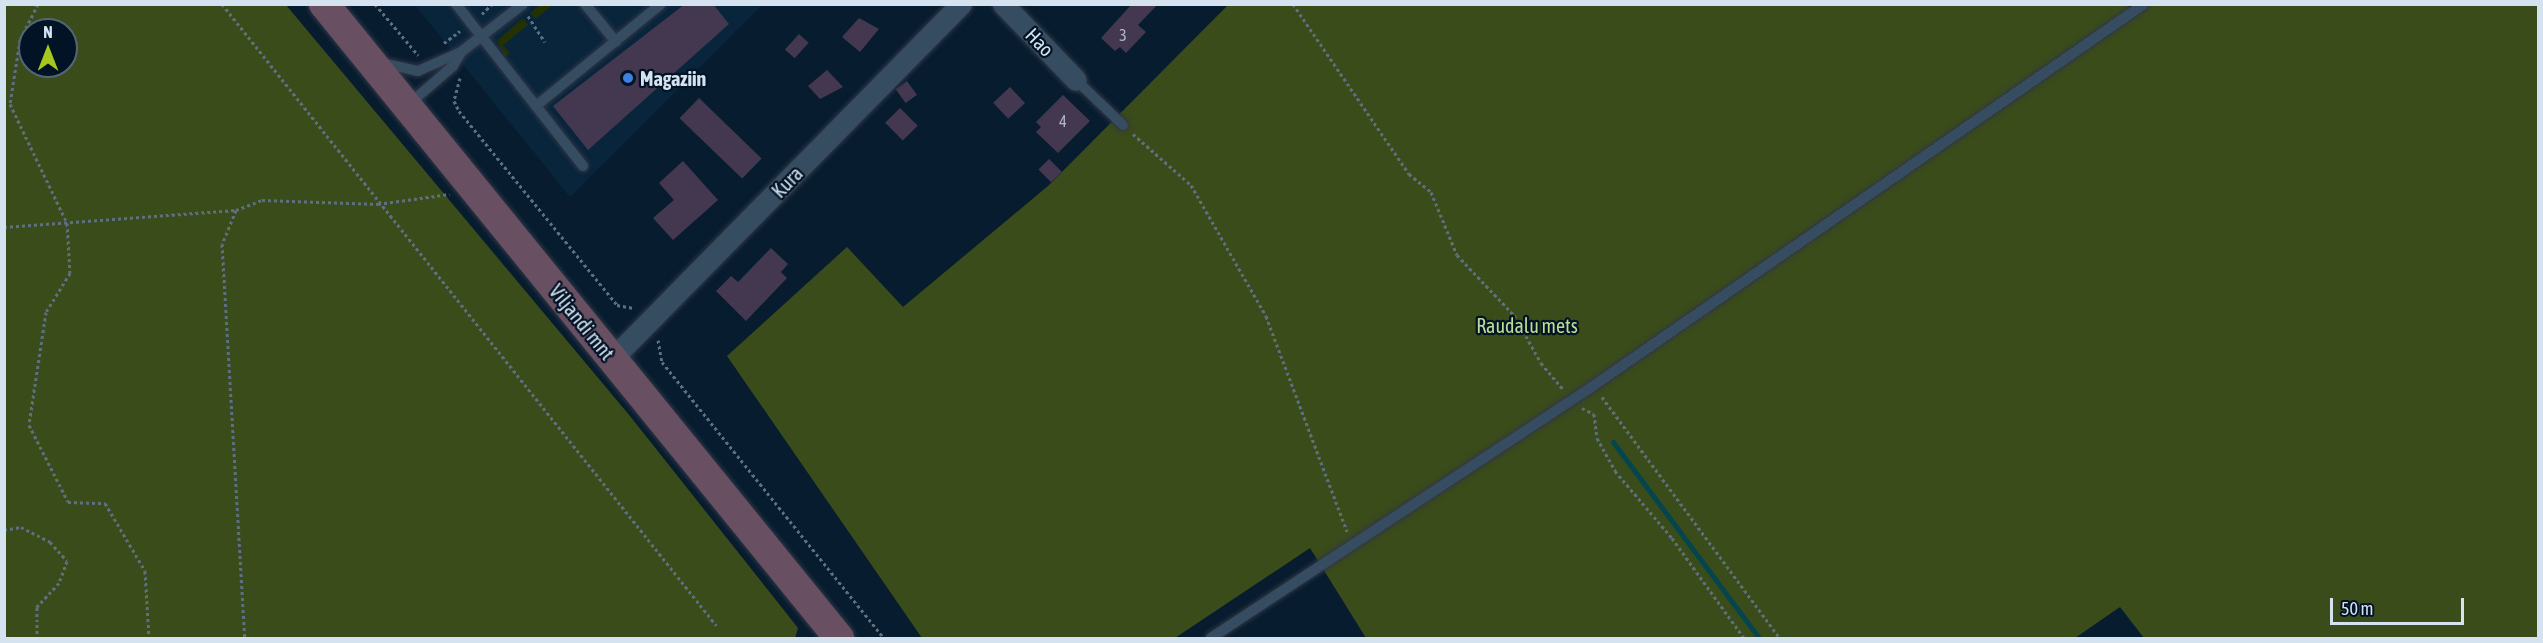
<!DOCTYPE html>
<style>
body{margin:0}
#map{position:relative;width:2543px;height:643px;overflow:hidden;background:#071d2f;font-family:"Asap Condensed",sans-serif}
div>[style]{position:absolute}
[style*='--x']{left:calc(var(--x)*1px);top:calc(var(--y)*1px);width:calc(var(--w)*1px);rotate:calc(var(--a)*1deg)}
.built>*{inset:0;background:#09253c}
.green>*{inset:0;background:#243201}
.forest>*{inset:0;background:#3b4c1b}
.stream>*{height:5px;margin:-2.5px;padding:0 2.5px;transform-origin:2.5px;border-radius:2.5px;background:#05464e}
.building>*{inset:0;background:#443851;transform-origin:0 0}
.path>*{height:3px;margin-top:-1.5px;transform-origin:0;background:repeating-linear-gradient(90deg,#5e7080 0 3px,transparent 0 6px)}
.roads{filter:drop-shadow(0 0 2px #2f3646) drop-shadow(0 0 2px #2f3646)}
.service>*{height:10px;margin:-5px;padding:0 5px;transform-origin:5px;border-radius:5px;background:#364c61}
.minor>*{height:21px;margin:-10.5px;padding:0 10.5px;transform-origin:10.5px;border-radius:10.5px;background:#364c61}
.secondary>*{height:30px;margin:-15px;padding:0 15px;transform-origin:15px;border-radius:15px;background:#684f61}
.dots>*{width:16px;height:16px;translate:-50% -50%;box-sizing:border-box;border:3px solid #011325;border-radius:50%}
span{translate:-50% -50%;white-space:nowrap;text-align:center;line-height:1.15;-webkit-text-stroke:4.5px #011325;paint-order:stroke}
.number-label{font-size:16px;color:#b1b8c8}
.number-label span{-webkit-text-stroke-width:0}
.street-label{font-size:20px;color:#d5e2ef}
.poi-label{font-size:20px;color:#d5e2ef;font-weight:700}
.left{translate:0 -50%;text-align:left}
.park-label{font-size:20px;color:#bfdd90}
.frame{position:absolute;inset:0;border:6px solid #d5e2ef;pointer-events:none}
.north{position:absolute;left:18px;top:18px;width:60px;height:60px;box-sizing:border-box;background:#011325;border:2px solid #566676;border-radius:50%;rotate:0deg;font-size:16px;font-weight:700;line-height:24px;text-align:center;color:#d5e2ef}
.north::after{content:'';display:block;margin:auto;width:21px;height:27px;background:#a7c71e;clip-path:polygon(50% 0,100% 100%,50% 72%,0 100%)}
.scale{position:absolute;left:2330px;top:598px;width:134px;height:27px;box-sizing:border-box;border:3px solid #d5e2ef;border-top:0;padding-left:8px;font-size:18px;line-height:21px;white-space:nowrap;color:#d5e2ef;-webkit-text-stroke:4px #011325;paint-order:stroke}
</style>
<div id="map">
<div class="built">
<div style="clip-path:polygon(415px 5px,762px 5px,570px 197px)"></div>
</div>
<div class="green">
<div style="clip-path:polygon(540px 5px,553px 5px,535px 19px,530px 13px)"></div>
<div style="clip-path:polygon(523px 18px,528px 25px,503px 45px,510px 53px,505px 57px,497px 41px)"></div>
</div>
<div class="forest">
<div style="clip-path:polygon(2127px 4px,2133px 12px,2144px 4px,2538px 5px,2538px 638px,2144px 638px,2120px 607px,2075px 638px,1366px 638px,1310px 548px,1175px 638px,922px 638px,727px 356px,847px 247px,903px 307px,1048px 186px,1228px 5px)"></div>
<div style="clip-path:polygon(evenodd,4px 5px,286px 5px,630px 416px,798px 628px,795px 638px,5px 638px,4px 5px,30px 30px,66px 30px,66px 66px,30px 66px,30px 30px)"></div>
</div>
<div class="stream">
<div style="--x:1613;--y:442;--w:244;--a:53.3"></div>
</div>
<div class="building">
<div style="clip-path:polygon(685px 4px,713px 4px,729px 24px,588px 150px,553px 106px)"></div>
<div style="clip-path:polygon(1132px 4px,1158px 4px,1138px 25px,1146px 32px,1126px 53px,1120px 47px,1115px 51px,1101px 38px)"></div>
<div style="clip-path:polygon(859px 18px,879px 29px,860px 52px,842px 37px)"></div>
<div style="left:799px;top:34px;width:13px;height:21px;rotate:42deg"></div>
<div style="clip-path:polygon(827px 70px,843px 87px,820px 99px,808px 86px)"></div>
<div style="left:907px;top:81px;width:17px;height:14px;rotate:54deg"></div>
<div style="left:1010px;top:87px;width:22px;height:23px;rotate:47deg"></div>
<div style="clip-path:polygon(1063px 95px,1090px 121px,1058px 153px,1036px 132px,1041px 127px,1036px 122px)"></div>
<div style="left:699px;top:98px;width:87px;height:28px;rotate:44deg"></div>
<div style="left:900px;top:108px;width:25px;height:21px;rotate:45deg"></div>
<div style="left:1049px;top:159px;width:18px;height:15px;rotate:45deg"></div>
<div style="clip-path:polygon(683px 161px,718px 200px,673px 240px,653px 218px,674px 200px,659px 183px)"></div>
<div style="clip-path:polygon(771px 248px,788px 264px,781px 272px,787px 278px,746px 321px,716px 291px,731px 276px,738px 282px)"></div>
</div>
<div class="path">
<div style="--x:38;--y:4;--w:40;--a:116.6"></div>
<div style="--x:20;--y:40;--w:65;--a:98.9"></div>
<div style="--x:10;--y:104;--w:132;--a:64.4"></div>
<div style="--x:67;--y:223;--w:50;--a:86.6"></div>
<div style="--x:70;--y:273;--w:46;--a:121.6"></div>
<div style="--x:46;--y:312;--w:114;--a:98.6"></div>
<div style="--x:29;--y:425;--w:86;--a:63.1"></div>
<div style="--x:68;--y:502;--w:37;--a:2"></div>
<div style="--x:105;--y:503;--w:79;--a:59.5"></div>
<div style="--x:145;--y:571;--w:67;--a:86.6"></div>
<div style="--x:222;--y:4;--w:794;--a:51.5"></div>
<div style="--x:375;--y:4;--w:67;--a:49.9"></div>
<div style="--x:1293;--y:4;--w:206;--a:55.7"></div>
<div style="--x:1409;--y:174;--w:28;--a:39"></div>
<div style="--x:1431;--y:192;--w:68;--a:67.6"></div>
<div style="--x:1457;--y:255;--w:83;--a:46.5"></div>
<div style="--x:1514;--y:315;--w:55;--a:60.6"></div>
<div style="--x:1541;--y:363;--w:34;--a:50"></div>
<div style="--x:482;--y:14;--w:14;--a:-45"></div>
<div style="--x:528;--y:16;--w:31;--a:57"></div>
<div style="--x:444;--y:43;--w:20;--a:-37"></div>
<div style="--x:460;--y:78;--w:24;--a:105"></div>
<div style="--x:454;--y:101;--w:11;--a:63"></div>
<div style="--x:459;--y:111;--w:250;--a:50.8"></div>
<div style="--x:617;--y:305;--w:17;--a:10"></div>
<div style="--x:1133;--y:134;--w:77;--a:41.3"></div>
<div style="--x:1191;--y:185;--w:151;--a:60.2"></div>
<div style="--x:1266;--y:316;--w:230;--a:69.4"></div>
<div style="--x:236;--y:210;--w:37;--a:112"></div>
<div style="--x:222;--y:244;--w:395;--a:86.7"></div>
<div style="--x:4;--y:227;--w:233;--a:-4.2"></div>
<div style="--x:236;--y:210;--w:28;--a:-21"></div>
<div style="--x:262;--y:200;--w:116;--a:2"></div>
<div style="--x:378;--y:204;--w:72;--a:-8"></div>
<div style="--x:658;--y:340;--w:22;--a:80"></div>
<div style="--x:662;--y:362;--w:354;--a:51.2"></div>
<div style="--x:1602;--y:397;--w:300;--a:53.6"></div>
<div style="--x:1582;--y:408;--w:13;--a:27"></div>
<div style="--x:1594;--y:414;--w:24;--a:83"></div>
<div style="--x:1597;--y:438;--w:38;--a:61"></div>
<div style="--x:1615;--y:471;--w:88;--a:49.6"></div>
<div style="--x:1672;--y:538;--w:123;--a:54.2"></div>
<div style="--x:4;--y:530;--w:17;--a:-10"></div>
<div style="--x:21;--y:527;--w:33;--a:27"></div>
<div style="--x:50;--y:542;--w:25;--a:48"></div>
<div style="--x:67;--y:561;--w:23;--a:110"></div>
<div style="--x:59;--y:583;--w:33;--a:133"></div>
<div style="--x:37;--y:607;--w:31;--a:90"></div>
</div>
<div class="roads">
<div class="service">
<div style="--x:456;--y:4;--w:206;--a:51.9"></div>
<div style="--x:585;--y:4;--w:49;--a:50.8"></div>
<div style="--x:383;--y:63;--w:36;--a:13"></div>
<div style="--x:418;--y:71;--w:47;--a:-23.8"></div>
<div style="--x:1076;--y:80;--w:65;--a:43.8"></div>
<div style="--x:409;--y:104;--w:58;--a:-40.8"></div>
<div style="--x:453;--y:66;--w:16;--a:-60"></div>
<div style="--x:461;--y:52;--w:78;--a:-37.7"></div>
<div style="--x:536;--y:106;--w:161;--a:-39.2"></div>
<div style="--x:1211;--y:638;--w:458;--a:-33.4"></div>
<div style="--x:1593;--y:386;--w:670;--a:-34.73"></div>
</div>
<div class="minor">
<div style="--x:1003;--y:4;--w:105;--a:46.2"></div>
<div style="--x:612;--y:359;--w:498;--a:-45.5"></div>
</div>
<div class="secondary">
<div style="--x:324;--y:4;--w:817;--a:50.91"></div>
</div>
</div>
<div class="dots">
<div style="left:628px;top:78px;background:#3f7fe0"></div>
</div>
<div class="number-label">
<span style="left:1123px;top:35px">3</span>
<span style="left:1063px;top:121px">4</span>
</div>
<div class="street-label">
<span style="left:1040px;top:42px;rotate:46deg">Hao</span>
<span style="left:787px;top:182px;rotate:-46deg">Kura</span>
<span style="left:582px;top:322px;rotate:51deg">Viljandi mnt</span>
</div>
<div class="poi-label">
<span class="left" style="left:640px;top:78px">Magaziin</span>
</div>
<div class="park-label">
<span style="left:1527px;top:325px">Raudalu mets</span>
</div>
<div class="frame"></div>
<div class="north">N</div>
<div class="scale">50 m</div>
</div>
